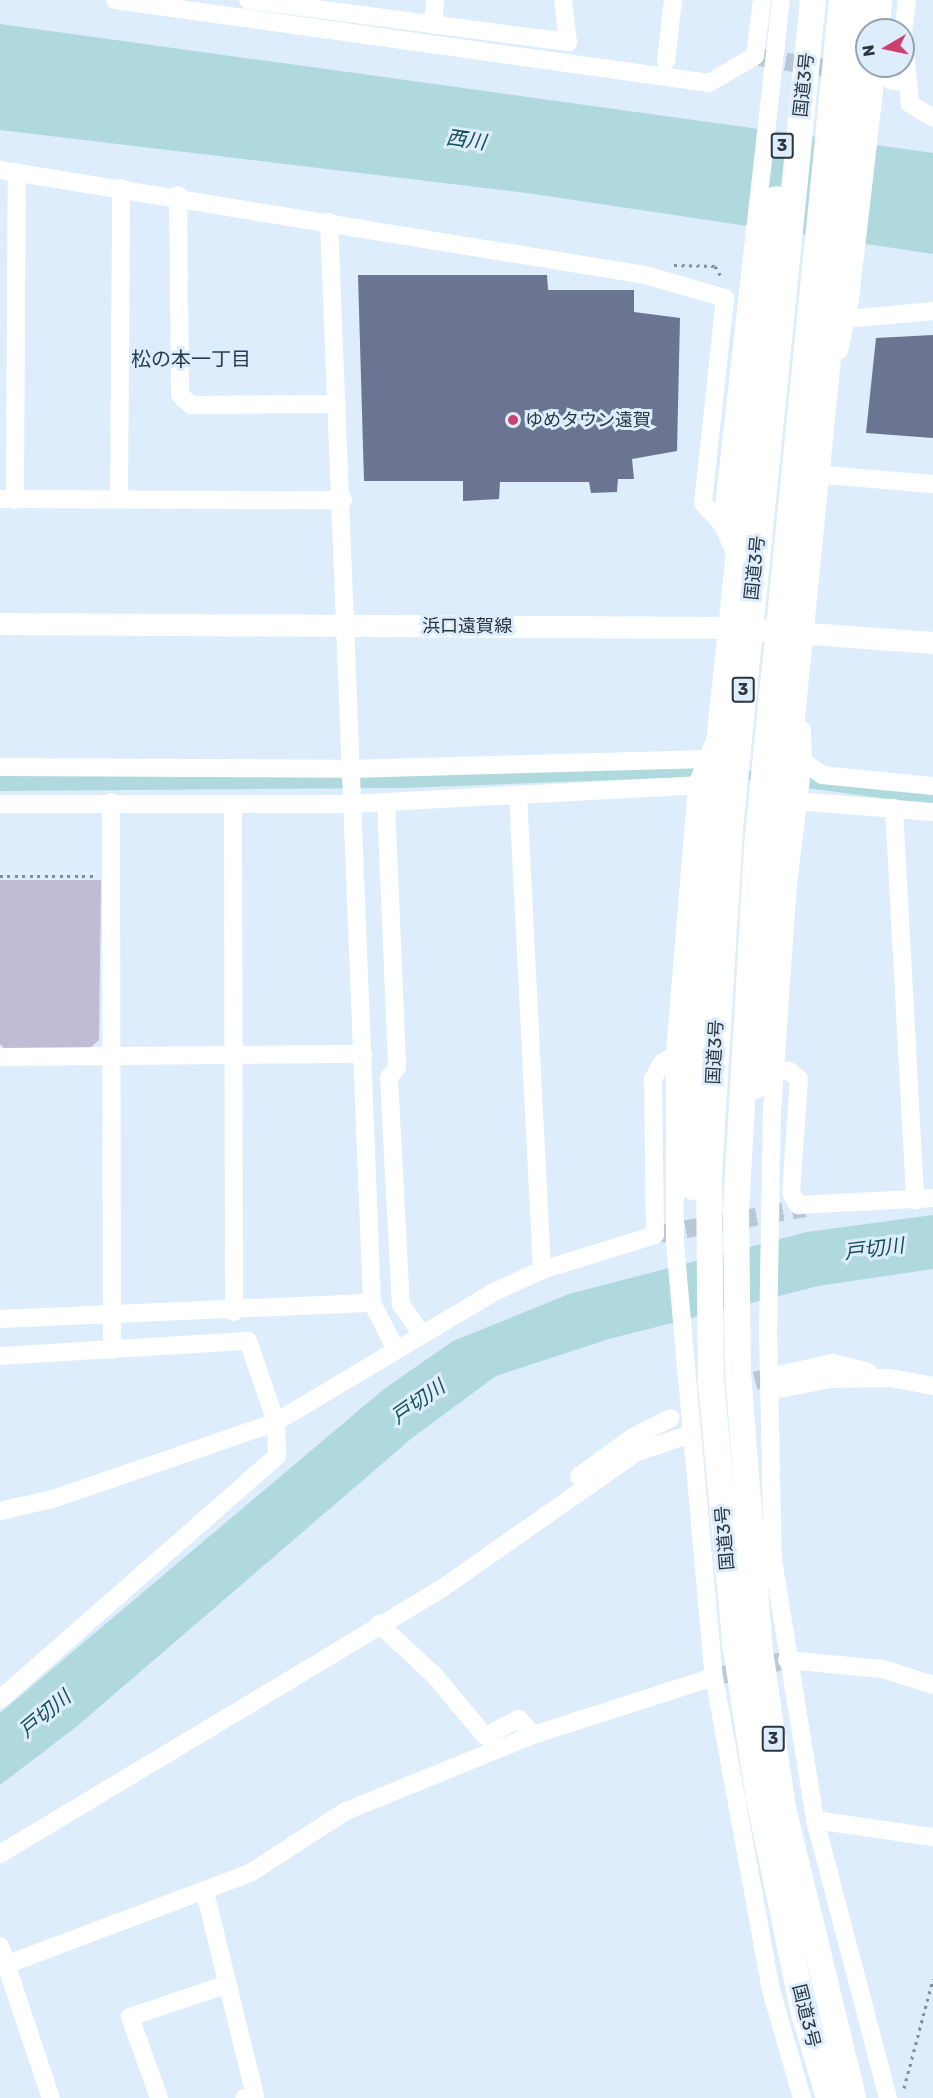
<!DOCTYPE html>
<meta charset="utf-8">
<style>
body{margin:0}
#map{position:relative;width:933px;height:2098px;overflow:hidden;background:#ddedfc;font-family:Rubik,"Noto Sans JP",sans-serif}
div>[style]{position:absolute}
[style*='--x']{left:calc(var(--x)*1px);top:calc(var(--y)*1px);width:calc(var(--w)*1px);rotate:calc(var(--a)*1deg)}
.green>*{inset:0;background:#c1bcd5}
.water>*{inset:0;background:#afd9dc}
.building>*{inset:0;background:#6b7490}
.minor-tunnel>*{height:18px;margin-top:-9px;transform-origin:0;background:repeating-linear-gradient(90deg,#b9c8d6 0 18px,transparent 0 27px)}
.path>*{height:3px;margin-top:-1.5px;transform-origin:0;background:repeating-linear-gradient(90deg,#828f9b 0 3px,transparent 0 7.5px)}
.minor>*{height:18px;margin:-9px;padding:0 9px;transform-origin:9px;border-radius:9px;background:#fff}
.major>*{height:22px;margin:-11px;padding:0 11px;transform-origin:11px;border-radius:11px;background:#fff}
.highway>*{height:26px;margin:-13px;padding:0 13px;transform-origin:13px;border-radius:13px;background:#fff}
.dots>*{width:16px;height:16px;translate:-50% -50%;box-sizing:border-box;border:3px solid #ddedfc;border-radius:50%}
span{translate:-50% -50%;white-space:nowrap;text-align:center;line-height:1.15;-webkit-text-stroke:6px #ddedfc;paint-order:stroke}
.shield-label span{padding:2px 4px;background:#ddedfc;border:2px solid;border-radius:4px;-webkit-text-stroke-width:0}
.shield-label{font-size:16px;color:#2b353f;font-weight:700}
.street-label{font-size:18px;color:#2b353f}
.poi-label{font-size:18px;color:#2b353f}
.left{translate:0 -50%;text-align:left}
.water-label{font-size:20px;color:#124e52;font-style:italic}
.neighbourhood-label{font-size:20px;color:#253b4f}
.north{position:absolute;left:855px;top:18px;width:60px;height:60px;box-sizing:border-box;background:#ddedfc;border:2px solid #96a3b0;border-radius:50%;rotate:261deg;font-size:16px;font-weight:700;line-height:24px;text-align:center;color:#2b353f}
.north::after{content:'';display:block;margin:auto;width:21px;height:27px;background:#cc406f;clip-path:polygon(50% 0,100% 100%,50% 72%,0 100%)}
</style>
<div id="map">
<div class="green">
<div style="clip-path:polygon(0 880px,101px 880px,99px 1040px,90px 1048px,5px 1049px,0 1044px)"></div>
</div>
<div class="water">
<div style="clip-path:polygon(0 24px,933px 153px,933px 254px,527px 193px,0 130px)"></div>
<div style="clip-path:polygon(690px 763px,933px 793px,933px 805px,747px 780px,664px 778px,403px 788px,0 791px,0 776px)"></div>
<div style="clip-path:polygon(933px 1215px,933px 1269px,818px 1286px,609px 1339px,496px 1376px,412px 1438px,76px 1727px,0 1785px,0 1713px,384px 1389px,453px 1341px,569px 1294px,807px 1232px)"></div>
</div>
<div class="building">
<div style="clip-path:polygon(358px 275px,547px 275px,548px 290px,634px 290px,634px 312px,680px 318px,677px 451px,632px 459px,634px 479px,618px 479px,617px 492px,591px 493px,589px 482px,500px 482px,499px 499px,463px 501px,463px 481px,364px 481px)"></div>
<div style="clip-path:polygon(933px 335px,933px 438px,866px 433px,876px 338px)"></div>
</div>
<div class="minor-tunnel">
<div style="--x:759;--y:57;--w:89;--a:9.7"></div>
<div style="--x:659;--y:1234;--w:148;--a:-10.1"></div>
<div style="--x:729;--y:1388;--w:46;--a:-15.3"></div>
<div style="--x:714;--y:1677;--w:75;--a:-13.1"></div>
</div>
<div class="path">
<div style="--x:674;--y:265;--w:41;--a:1.4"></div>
<div style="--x:715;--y:266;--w:14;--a:60"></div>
<div style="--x:0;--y:876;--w:94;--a:0"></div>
<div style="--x:904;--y:2088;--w:113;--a:-75.1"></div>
</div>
<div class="minor">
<div style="--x:115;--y:0;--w:600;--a:7.95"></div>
<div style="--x:709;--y:83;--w:53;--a:-30.4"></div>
<div style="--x:755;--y:56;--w:56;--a:-82.9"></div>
<div style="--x:248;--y:0;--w:323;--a:7.5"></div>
<div style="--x:568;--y:42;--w:42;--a:-96.8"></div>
<div style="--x:907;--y:0;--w:31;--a:97"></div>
<div style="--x:903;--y:31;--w:73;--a:84.5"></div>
<div style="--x:910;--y:104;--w:27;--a:31"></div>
<div style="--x:433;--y:25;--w:25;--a:-85"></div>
<div style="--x:881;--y:30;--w:30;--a:-86"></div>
<div style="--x:666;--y:61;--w:61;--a:-83.5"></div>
<div style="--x:890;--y:80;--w:19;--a:9"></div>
<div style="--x:0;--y:170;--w:653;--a:9.25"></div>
<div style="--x:645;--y:275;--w:83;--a:16"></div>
<div style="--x:725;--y:298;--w:206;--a:96.1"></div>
<div style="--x:703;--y:503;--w:28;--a:48"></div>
<div style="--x:722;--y:524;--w:31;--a:65"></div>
<div style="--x:178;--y:195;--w:200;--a:89.4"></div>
<div style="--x:180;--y:395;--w:15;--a:42"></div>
<div style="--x:191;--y:405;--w:146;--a:-0.4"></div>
<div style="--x:329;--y:222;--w:1082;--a:87.72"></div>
<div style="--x:372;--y:1303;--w:51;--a:62.9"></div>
<div style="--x:858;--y:318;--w:75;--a:-5.3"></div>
<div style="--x:839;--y:351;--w:53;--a:-78.1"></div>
<div style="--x:850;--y:299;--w:235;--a:-83.4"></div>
<div style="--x:813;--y:474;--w:120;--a:4.8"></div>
<div style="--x:0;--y:499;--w:343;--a:0.2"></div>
<div style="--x:119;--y:499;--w:311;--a:-89.6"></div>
<div style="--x:15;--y:500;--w:328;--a:-89.7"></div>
<div style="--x:722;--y:524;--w:527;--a:-83.58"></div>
<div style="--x:790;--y:725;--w:13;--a:23"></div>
<div style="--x:802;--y:730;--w:31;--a:88"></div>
<div style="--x:803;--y:761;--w:123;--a:97"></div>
<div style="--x:788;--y:883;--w:227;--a:94"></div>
<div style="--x:772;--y:1109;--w:221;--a:91"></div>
<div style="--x:768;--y:1330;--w:230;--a:88.8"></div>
<div style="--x:773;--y:1560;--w:263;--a:80.8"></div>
<div style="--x:815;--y:1820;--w:287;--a:75.3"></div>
<div style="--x:712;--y:747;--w:41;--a:111.5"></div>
<div style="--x:697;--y:785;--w:271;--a:94.7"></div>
<div style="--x:675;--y:1055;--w:188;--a:90"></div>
<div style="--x:675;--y:1243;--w:436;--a:84.9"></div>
<div style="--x:714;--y:1677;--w:318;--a:79.7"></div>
<div style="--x:771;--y:1990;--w:112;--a:74"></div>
<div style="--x:803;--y:761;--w:24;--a:36"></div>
<div style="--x:822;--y:775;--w:112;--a:5.7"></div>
<div style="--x:0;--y:767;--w:349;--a:0.3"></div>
<div style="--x:349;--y:769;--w:358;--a:-1.6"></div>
<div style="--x:518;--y:795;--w:476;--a:87.1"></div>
<div style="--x:797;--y:801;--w:136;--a:4.6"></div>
<div style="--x:111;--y:802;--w:548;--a:89.9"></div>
<div style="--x:386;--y:802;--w:265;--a:87.6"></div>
<div style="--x:397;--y:1067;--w:14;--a:126"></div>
<div style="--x:389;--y:1078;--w:226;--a:87"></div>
<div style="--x:401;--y:1304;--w:37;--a:56"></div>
<div style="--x:0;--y:804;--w:350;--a:0"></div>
<div style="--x:350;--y:804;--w:348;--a:-3.1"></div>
<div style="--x:233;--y:804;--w:508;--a:89.89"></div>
<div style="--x:894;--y:808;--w:393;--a:86.9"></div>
<div style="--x:0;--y:1057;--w:363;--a:-0.5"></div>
<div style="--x:776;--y:1070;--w:13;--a:4"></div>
<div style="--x:789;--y:1071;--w:13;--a:39"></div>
<div style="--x:799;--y:1079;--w:114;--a:94"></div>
<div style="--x:791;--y:1193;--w:14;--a:60"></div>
<div style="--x:798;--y:1205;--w:135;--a:-3"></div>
<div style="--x:0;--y:1319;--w:372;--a:-2.5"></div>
<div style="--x:0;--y:1356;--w:248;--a:-3.5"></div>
<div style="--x:248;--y:1341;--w:86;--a:70.9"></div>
<div style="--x:276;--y:1422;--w:34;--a:88"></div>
<div style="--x:277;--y:1456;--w:368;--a:138.7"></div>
<div style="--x:773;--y:1376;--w:61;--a:-12.2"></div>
<div style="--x:833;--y:1363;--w:36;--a:14"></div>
<div style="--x:769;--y:1391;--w:63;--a:-11"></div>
<div style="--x:831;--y:1379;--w:59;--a:-1"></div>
<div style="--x:890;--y:1378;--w:44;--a:10.5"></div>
<div style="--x:579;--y:1476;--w:67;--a:-35.8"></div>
<div style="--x:633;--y:1437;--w:42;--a:-26.6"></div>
<div style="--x:0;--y:1511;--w:54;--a:-12.8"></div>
<div style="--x:53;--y:1499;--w:236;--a:-19"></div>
<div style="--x:276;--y:1422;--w:252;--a:-30.8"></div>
<div style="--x:492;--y:1293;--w:55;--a:-24.7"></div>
<div style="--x:542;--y:1270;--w:118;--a:-17.2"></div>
<div style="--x:655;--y:1235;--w:156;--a:-90.7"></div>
<div style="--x:653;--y:1079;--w:18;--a:-61"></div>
<div style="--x:662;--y:1063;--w:15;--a:-32"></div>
<div style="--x:379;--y:1624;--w:76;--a:42.9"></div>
<div style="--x:435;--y:1676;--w:78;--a:50.2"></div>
<div style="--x:485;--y:1736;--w:38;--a:-27"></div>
<div style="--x:519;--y:1719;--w:21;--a:49"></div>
<div style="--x:787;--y:1660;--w:96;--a:5.4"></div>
<div style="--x:883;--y:1669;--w:52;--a:17.7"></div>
<div style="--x:815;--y:1820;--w:119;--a:8.2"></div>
<div style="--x:0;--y:1854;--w:514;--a:-31"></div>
<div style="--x:441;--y:1589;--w:237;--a:-35"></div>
<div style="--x:635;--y:1453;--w:61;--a:-19"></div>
<div style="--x:205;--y:1892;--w:209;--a:76.2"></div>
<div style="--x:255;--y:2095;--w:11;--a:165"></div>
<div style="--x:0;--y:1946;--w:160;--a:71.5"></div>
<div style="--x:8;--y:1964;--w:259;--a:-20.6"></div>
<div style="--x:250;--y:1873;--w:114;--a:-32.9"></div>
<div style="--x:346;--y:1811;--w:202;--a:-22.1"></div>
<div style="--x:533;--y:1735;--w:190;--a:-17.8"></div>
<div style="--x:159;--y:2098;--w:86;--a:-109.7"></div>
<div style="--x:130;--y:2017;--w:103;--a:-18.6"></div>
</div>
<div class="major">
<div style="--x:0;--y:624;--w:728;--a:0.31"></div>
<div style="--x:728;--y:628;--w:206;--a:4.2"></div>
</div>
<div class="highway">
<div style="--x:813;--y:0;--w:834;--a:95.71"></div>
<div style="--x:730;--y:830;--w:342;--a:93.5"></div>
<div style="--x:709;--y:1171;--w:211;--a:89.5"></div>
<div style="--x:711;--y:1382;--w:261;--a:84.7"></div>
<div style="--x:735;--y:1642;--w:158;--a:81.3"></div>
<div style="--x:759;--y:1798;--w:220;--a:78.2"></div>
<div style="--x:804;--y:2013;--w:89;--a:73.6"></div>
<div style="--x:842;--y:0;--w:850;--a:95.74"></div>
<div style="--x:757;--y:846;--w:366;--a:93.3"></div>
<div style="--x:736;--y:1211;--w:162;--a:89.3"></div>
<div style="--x:738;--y:1373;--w:279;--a:85.5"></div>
<div style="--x:760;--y:1651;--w:159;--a:81.7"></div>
<div style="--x:783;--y:1808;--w:298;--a:76.4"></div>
<div style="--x:755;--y:1086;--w:1091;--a:-84.27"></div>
<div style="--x:693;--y:1187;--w:224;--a:-89.2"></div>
<div style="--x:696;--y:963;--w:768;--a:-84.02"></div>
</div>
<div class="dots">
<div style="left:513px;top:420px;background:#cc406f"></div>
</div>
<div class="shield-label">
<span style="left:782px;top:146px">3</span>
<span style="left:743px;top:690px">3</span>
<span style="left:773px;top:1739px">3</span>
</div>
<div class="street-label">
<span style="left:804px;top:85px;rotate:-84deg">国道3号</span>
<span style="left:755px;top:568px;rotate:-84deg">国道3号</span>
<span style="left:467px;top:626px">浜口遠賀線</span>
<span style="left:715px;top:1052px;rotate:-87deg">国道3号</span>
<span style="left:725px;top:1538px;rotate:-95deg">国道3号</span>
<span style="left:806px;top:2016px;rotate:76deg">国道3号</span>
</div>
<div class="poi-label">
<span class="left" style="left:525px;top:420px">ゆめタウン遠賀</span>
</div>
<div class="water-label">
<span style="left:466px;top:140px;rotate:8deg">西川</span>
<span style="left:874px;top:1249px;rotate:-7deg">戸切川</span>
<span style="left:418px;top:1402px;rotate:-35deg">戸切川</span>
<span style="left:45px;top:1714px;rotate:-40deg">戸切川</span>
</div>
<div class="neighbourhood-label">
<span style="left:191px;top:359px">松の本一丁目</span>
</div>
<div class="north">N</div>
</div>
